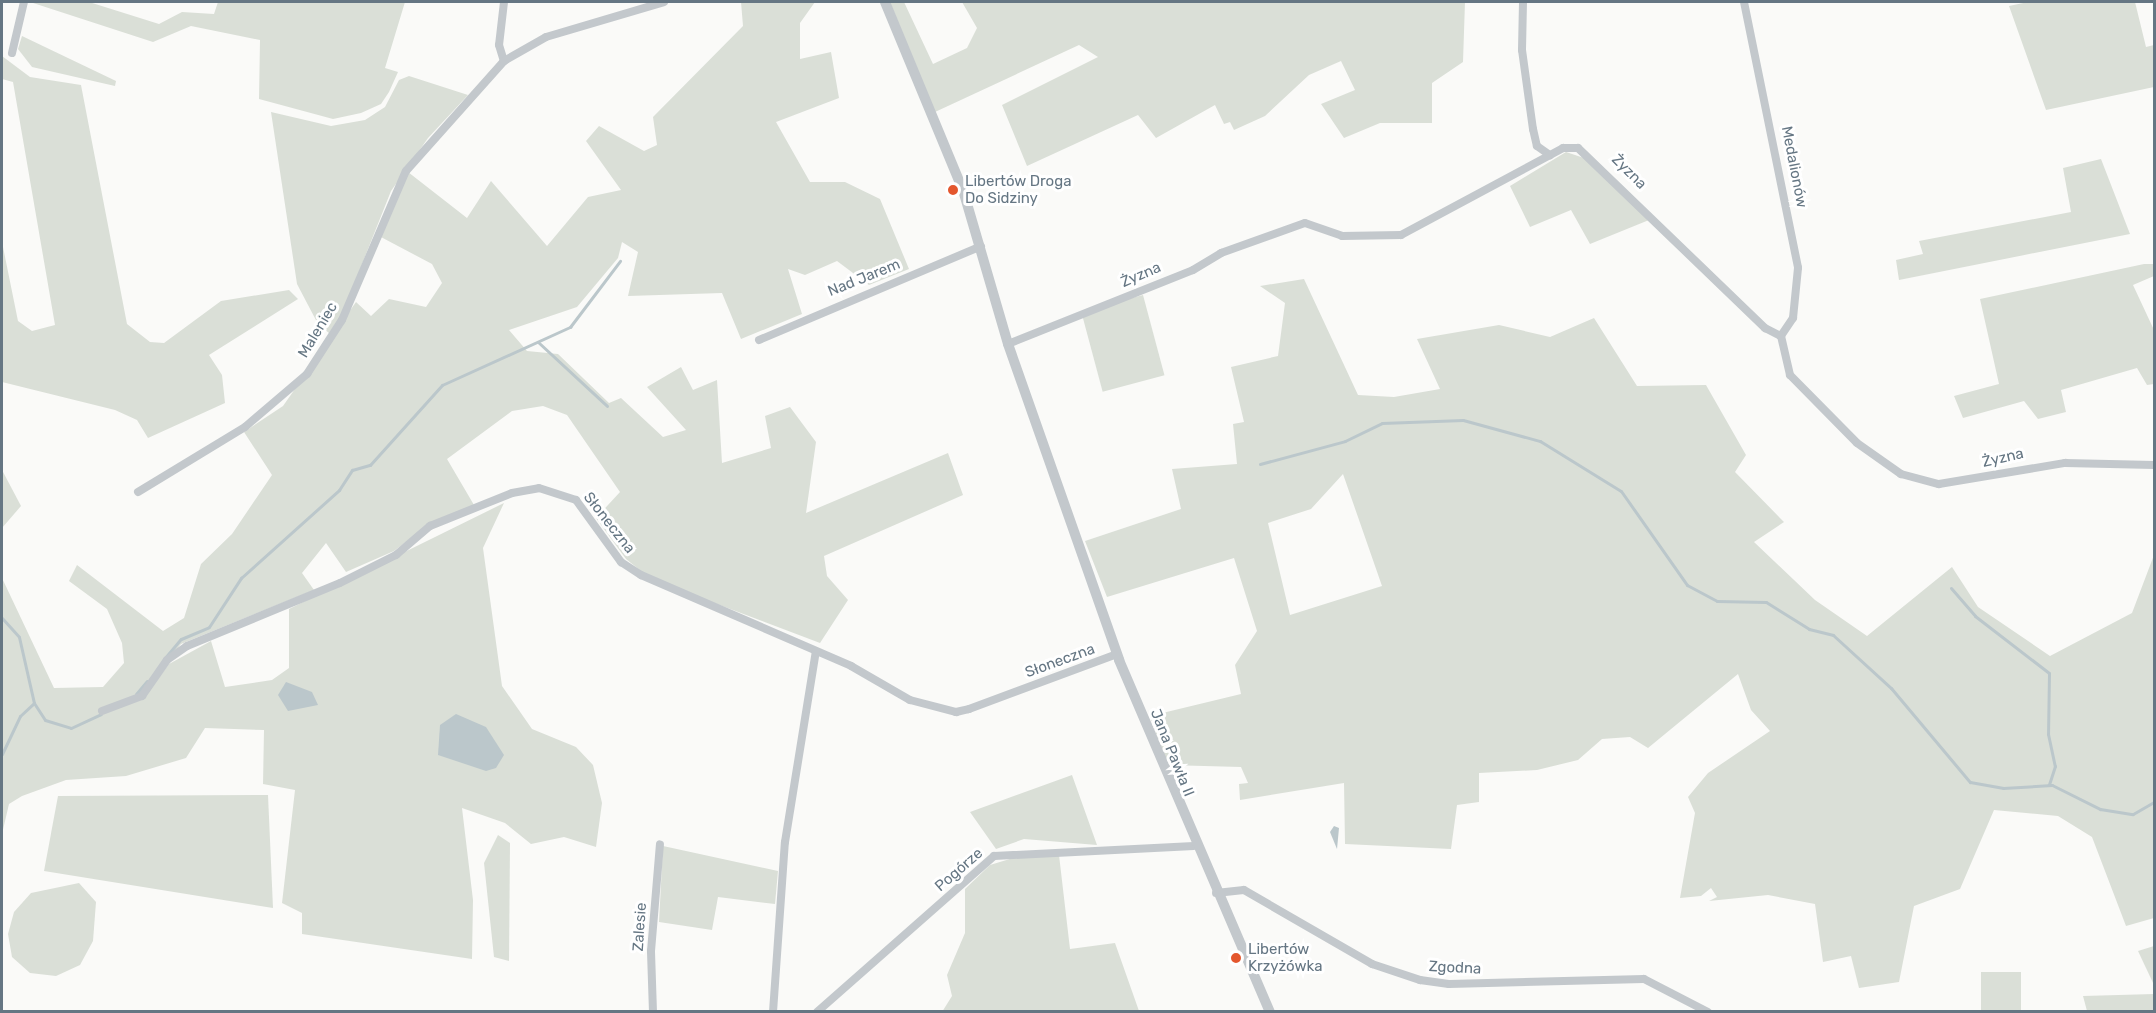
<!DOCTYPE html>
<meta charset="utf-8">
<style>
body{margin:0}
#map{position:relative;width:2156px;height:1013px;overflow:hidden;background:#fafaf8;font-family:Rubik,sans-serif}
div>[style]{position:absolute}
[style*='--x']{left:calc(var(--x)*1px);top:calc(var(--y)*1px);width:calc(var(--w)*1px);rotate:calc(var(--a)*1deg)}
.green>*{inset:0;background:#dadfd7;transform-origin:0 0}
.water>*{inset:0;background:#bbc7cb}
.stream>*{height:3px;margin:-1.5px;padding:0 1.5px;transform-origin:1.5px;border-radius:1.5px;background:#bbc7cb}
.minor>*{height:8px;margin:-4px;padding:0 4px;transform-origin:4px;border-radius:4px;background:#c3c8cc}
.tertiary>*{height:10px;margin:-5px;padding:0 5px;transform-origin:5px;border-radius:5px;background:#c3c8cc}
.dots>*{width:16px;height:16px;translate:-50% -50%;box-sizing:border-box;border:3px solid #fff;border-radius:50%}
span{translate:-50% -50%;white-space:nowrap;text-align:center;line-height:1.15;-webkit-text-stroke:6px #fff;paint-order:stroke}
.street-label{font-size:15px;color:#657683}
.poi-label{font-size:15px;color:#657683}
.left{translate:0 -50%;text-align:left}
.frame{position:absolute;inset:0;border:3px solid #657683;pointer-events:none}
</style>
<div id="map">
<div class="green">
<div style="clip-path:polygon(30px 2px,89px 2px,159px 24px,182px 12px,214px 14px,218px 2px,405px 2px,385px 68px,398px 72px,389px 92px,381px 104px,361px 113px,333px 119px,259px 99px,260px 40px,191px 26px,153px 42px)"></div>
<div style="clip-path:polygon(741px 2px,815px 2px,800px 23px,800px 59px,831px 52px,839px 98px,776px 122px,810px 182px,845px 182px,880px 199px,909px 269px,869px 285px,837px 261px,805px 275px,788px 269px,802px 314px,741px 339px,722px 293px,628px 296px,638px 252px,622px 242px,618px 258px,577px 307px,509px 330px,527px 351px,558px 354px,609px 403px,621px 398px,663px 437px,686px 430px,647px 387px,681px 367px,693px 390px,717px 380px,722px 463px,771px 448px,765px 416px,790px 407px,816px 442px,806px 513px,948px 453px,963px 495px,824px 556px,827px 576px,848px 600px,820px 643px,651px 579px,626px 559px,596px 518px,620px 492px,567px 415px,543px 406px,512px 411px,447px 459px,474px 505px,428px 525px,394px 551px,346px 572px,326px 543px,302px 573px,314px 590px,181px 644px,141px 694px,101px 711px,143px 699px,169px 664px,211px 641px,225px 687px,272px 680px,289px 668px,289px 609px,504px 503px,483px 548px,502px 686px,532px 729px,576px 747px,593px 765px,602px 803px,596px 847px,564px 837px,531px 844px,505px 823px,462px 808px,473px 900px,472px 959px,302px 934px,302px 913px,282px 903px,295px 790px,263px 784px,264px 730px,205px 728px,186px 758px,126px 776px,66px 780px,22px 796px,9px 804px,2px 834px,2px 578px,54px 688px,103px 687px,124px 663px,122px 643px,107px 609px,69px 581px,77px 565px,163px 631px,184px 618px,201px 564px,232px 534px,272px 475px,244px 432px,283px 406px,356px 302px,371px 316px,389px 299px,426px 307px,442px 283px,432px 264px,379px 236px,408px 172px,467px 218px,491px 181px,547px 246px,588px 197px,621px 190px,586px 141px,599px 126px,644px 151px,657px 145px,653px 117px,743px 26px)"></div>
<div style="clip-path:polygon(890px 2px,904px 2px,933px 64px,967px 48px,977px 28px,962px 2px,1465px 2px,1463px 62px,1432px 83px,1432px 123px,1380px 123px,1344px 138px,1321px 104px,1355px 90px,1341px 61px,1309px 75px,1265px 116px,1234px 130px,1230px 122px,1224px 124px,1215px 105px,1156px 138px,1138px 115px,1027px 166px,1002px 105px,1098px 57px,1079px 45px,935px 112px)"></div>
<div style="clip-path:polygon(2028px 2px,2135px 2px,2146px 47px,2154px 45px,2154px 87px,2046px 110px,2009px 6px)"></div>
<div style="clip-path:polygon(22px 36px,116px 81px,115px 86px,32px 67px,18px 49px)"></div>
<div style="clip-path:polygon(2px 56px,30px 77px,81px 85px,127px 324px,150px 342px,164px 343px,221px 301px,289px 290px,298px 299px,209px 355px,222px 375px,225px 403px,148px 438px,137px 420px,115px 410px,2px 382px,2px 242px,18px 321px,32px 331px,55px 325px,13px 82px,2px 79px)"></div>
<div style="clip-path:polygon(409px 76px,468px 95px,428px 138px,391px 191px,343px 312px,329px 333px,318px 324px,297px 284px,271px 112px,331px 126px,365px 120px,385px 107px,399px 80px)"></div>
<div style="clip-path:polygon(1566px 152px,1590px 160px,1649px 220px,1590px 244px,1571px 210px,1530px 227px,1510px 186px)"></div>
<div style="clip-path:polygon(2101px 159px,2130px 234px,1899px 280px,1896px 260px,1923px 254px,1919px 241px,2071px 212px,2063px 168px)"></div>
<div style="clip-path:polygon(2144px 264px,2154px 264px,2154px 276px,2133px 285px,2154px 330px,2154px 384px,2147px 385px,2137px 368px,2061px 390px,2066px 412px,2038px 419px,2024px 401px,1963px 418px,1954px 396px,1999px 384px,1980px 299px)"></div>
<div style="clip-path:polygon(evenodd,1304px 279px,1358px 395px,1394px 397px,1440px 389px,1417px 339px,1499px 325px,1550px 337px,1594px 318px,1637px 386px,1706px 385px,1746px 455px,1735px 472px,1784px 522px,1754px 542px,1815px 600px,1867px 636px,1952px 567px,1978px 607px,2050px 656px,2132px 613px,2154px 555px,2154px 918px,2126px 926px,2092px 837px,2058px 816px,1994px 810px,1960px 889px,1914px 906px,1899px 982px,1859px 988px,1851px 956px,1823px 962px,1815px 904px,1768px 895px,1709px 901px,1717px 897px,1711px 888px,1701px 896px,1680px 898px,1695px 813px,1688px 797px,1708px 773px,1770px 731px,1751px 710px,1738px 674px,1648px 748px,1630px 737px,1602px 739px,1578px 760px,1537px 770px,1479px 773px,1479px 802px,1457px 805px,1451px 849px,1345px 844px,1344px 783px,1240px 800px,1239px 784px,1248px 783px,1241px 767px,1167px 765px,1150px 716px,1241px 694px,1235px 665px,1257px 631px,1234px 558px,1107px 597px,1085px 541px,1181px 509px,1172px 469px,1237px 464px,1233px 424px,1244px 422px,1231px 367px,1278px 356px,1285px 303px,1260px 286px,1304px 279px,1343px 474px,1382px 586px,1290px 615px,1268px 523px,1311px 509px,1343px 474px)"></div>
<div style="left:1143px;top:295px;width:83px;height:64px;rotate:75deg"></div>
<div style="clip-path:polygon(2px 470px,21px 506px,2px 528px)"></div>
<div style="clip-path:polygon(1072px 775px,1097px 845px,1024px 839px,996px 849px,970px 812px)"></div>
<div style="clip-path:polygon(268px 795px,273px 908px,44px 871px,58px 796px)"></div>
<div style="clip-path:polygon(498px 835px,510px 843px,509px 961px,494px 957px,484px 863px)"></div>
<div style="clip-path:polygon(663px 846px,778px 871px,775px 904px,718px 897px,712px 930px,659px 922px)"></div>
<div style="clip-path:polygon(1023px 855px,1059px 855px,1070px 949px,1115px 943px,1139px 1011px,942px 1012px,952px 996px,947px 975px,965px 933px,965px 889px,990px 865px)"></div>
<div style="clip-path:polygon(79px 883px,96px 902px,93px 941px,80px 965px,56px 976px,30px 973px,12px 957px,8px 934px,14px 912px,31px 893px)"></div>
<div style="clip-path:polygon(2154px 946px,2154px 985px,2138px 951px)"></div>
<div style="left:2021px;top:972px;width:39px;height:40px;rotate:90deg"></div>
<div style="clip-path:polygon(2154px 994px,2154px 1012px,2087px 1011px,2083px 996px)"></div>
</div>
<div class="water">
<div style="clip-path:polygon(286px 682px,312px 692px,318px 705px,288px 711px,278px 695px)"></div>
<div style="clip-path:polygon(456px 714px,486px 727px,504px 755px,496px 768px,486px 771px,438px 755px,440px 725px)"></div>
<div style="clip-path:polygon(1334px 826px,1339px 828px,1337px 849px,1330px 832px)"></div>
</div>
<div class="stream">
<div style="--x:538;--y:342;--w:94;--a:42.8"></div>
<div style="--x:1260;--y:464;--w:88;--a:-15.1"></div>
<div style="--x:1345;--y:441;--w:41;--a:-25.9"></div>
<div style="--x:1382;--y:423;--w:81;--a:-2.1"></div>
<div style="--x:1463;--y:420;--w:80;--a:15.3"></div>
<div style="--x:1540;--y:441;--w:95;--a:31.7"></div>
<div style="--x:1621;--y:491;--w:115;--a:54.9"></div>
<div style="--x:1687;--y:585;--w:34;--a:28"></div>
<div style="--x:1717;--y:601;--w:49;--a:1.2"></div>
<div style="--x:1766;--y:602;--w:51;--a:32.1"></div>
<div style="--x:1809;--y:629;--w:25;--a:14"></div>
<div style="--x:1833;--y:635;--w:79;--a:42.4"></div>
<div style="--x:1891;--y:688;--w:123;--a:50"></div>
<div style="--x:1970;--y:782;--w:34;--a:10"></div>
<div style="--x:2003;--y:788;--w:49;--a:-3.5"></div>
<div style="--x:2052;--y:785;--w:54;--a:26.6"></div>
<div style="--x:2100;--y:809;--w:33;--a:9"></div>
<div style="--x:2133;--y:814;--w:24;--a:-30"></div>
<div style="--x:1951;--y:588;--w:37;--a:49"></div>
<div style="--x:1975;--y:616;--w:93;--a:37.6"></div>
<div style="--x:2049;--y:673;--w:61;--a:90.9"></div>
<div style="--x:2048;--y:734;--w:33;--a:78"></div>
<div style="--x:2055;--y:766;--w:20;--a:108"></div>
<div style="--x:2;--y:618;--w:25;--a:48"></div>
<div style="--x:19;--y:637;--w:68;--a:77.2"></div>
<div style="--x:34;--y:703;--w:20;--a:57"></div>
<div style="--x:45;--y:720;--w:27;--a:17"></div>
<div style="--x:71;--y:728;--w:33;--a:-25"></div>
<div style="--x:164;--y:659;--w:26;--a:-50"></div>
<div style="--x:181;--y:639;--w:30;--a:-23"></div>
<div style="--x:209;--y:627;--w:59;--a:-56.9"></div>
<div style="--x:241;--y:578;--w:132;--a:-41.9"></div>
<div style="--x:339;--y:490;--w:24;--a:-57"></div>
<div style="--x:352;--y:470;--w:19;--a:-16"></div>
<div style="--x:370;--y:465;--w:108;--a:-48"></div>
<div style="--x:442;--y:385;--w:141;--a:-24.4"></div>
<div style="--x:570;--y:327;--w:83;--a:-52.9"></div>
<div style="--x:136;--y:694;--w:17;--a:-50"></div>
<div style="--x:2;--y:754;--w:42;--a:-64.7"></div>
<div style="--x:20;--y:716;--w:19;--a:-43"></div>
</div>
<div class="minor">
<div style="--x:504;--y:2;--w:43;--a:96.6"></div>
<div style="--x:499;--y:45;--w:17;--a:73"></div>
<div style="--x:1523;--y:2;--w:48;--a:91.2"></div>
<div style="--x:1522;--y:50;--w:80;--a:82.1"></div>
<div style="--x:1533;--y:129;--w:17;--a:77"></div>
<div style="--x:1537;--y:146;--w:16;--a:35"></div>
<div style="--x:1744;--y:2;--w:271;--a:78.5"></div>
<div style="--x:1798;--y:268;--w:50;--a:95.7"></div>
<div style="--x:1793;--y:318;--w:22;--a:124"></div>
<div style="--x:12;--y:53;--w:52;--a:-76.8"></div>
<div style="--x:759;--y:340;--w:241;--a:-22.9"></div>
<div style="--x:1008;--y:344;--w:199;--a:-21.8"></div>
<div style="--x:1193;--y:270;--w:33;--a:-31"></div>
<div style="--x:1221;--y:253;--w:89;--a:-19.7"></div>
<div style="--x:1305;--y:223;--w:39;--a:19"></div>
<div style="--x:1342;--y:236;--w:59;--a:-1"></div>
<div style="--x:1401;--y:235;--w:184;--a:-28.2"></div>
<div style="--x:1563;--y:148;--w:15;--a:0"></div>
<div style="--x:1578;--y:148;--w:260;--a:43.9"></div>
<div style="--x:1765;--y:328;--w:18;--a:27"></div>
<div style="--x:1781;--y:336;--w:40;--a:77"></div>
<div style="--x:1790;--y:375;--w:95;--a:45.4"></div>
<div style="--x:1857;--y:443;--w:54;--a:35.2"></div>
<div style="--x:1901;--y:474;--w:39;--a:15"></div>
<div style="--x:1939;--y:484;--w:128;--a:-9.5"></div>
<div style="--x:2065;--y:463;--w:89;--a:1.3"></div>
<div style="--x:138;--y:492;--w:125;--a:-31.3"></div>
<div style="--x:245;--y:427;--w:82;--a:-40.5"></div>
<div style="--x:307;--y:374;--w:64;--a:-57.1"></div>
<div style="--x:342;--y:320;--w:162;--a:-66.8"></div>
<div style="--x:406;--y:171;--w:147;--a:-48.3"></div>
<div style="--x:504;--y:61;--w:48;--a:-29.7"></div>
<div style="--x:546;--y:37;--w:123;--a:-16.5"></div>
<div style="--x:102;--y:711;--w:43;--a:-20.6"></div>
<div style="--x:142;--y:696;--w:44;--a:-55.2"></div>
<div style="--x:167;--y:660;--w:24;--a:-35"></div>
<div style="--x:187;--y:646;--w:165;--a:-22.4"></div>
<div style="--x:340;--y:583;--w:63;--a:-26.6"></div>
<div style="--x:396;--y:555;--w:45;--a:-40.5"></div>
<div style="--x:430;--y:526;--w:88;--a:-21.9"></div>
<div style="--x:512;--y:493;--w:27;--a:-10"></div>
<div style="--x:539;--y:488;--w:39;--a:18"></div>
<div style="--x:576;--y:500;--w:77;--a:54"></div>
<div style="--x:621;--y:562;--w:24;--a:33"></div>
<div style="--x:641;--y:575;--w:229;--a:23.4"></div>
<div style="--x:851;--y:666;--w:68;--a:30"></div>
<div style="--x:910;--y:700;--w:48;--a:14.6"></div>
<div style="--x:956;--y:712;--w:13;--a:-13"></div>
<div style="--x:969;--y:709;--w:158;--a:-20.4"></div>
<div style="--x:1216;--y:893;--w:28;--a:-6"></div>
<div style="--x:1244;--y:890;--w:148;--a:30"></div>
<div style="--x:1372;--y:964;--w:51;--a:18.4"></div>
<div style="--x:1420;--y:980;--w:29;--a:8"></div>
<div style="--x:1449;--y:984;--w:195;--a:-1.5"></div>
<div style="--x:1644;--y:979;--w:72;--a:27.3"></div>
<div style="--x:653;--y:1012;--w:61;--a:-91.9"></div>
<div style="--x:651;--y:951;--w:107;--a:-85.2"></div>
<div style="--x:773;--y:1012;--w:170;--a:-86"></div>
<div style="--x:785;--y:842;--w:193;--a:-80.8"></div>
<div style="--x:817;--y:1012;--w:236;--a:-41.4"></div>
<div style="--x:994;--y:856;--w:200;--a:-2.9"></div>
</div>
<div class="tertiary">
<div style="--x:885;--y:2;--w:204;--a:67.5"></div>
<div style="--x:963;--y:190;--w:160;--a:73.7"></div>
<div style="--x:1008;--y:344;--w:335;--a:70.6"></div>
<div style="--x:1119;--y:660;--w:383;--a:66.8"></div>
</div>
<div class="dots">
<div style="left:953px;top:190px;background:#e4572e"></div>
<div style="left:1236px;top:958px;background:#e4572e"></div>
</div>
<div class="street-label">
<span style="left:1794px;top:167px;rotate:79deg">Medalionów</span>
<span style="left:1629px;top:172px;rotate:45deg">Żyzna</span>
<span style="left:1141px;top:275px;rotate:-23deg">Żyzna</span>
<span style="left:864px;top:278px;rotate:-22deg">Nad Jarem</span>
<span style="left:318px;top:330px;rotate:-59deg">Maleniec</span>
<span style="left:2003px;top:458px;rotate:-13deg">Żyzna</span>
<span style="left:609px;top:523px;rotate:52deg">Słoneczna</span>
<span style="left:1060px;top:661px;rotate:-20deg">Słoneczna</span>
<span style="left:1172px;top:753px;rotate:68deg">Jana Pawła II</span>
<span style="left:959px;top:870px;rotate:-41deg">Pogórze</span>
<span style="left:640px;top:927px;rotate:-86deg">Zalesie</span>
<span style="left:1455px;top:968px;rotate:3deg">Zgodna</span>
</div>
<div class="poi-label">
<span class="left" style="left:965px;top:190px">Libertów Droga<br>Do Sidziny</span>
<span class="left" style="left:1248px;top:958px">Libertów<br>Krzyżówka</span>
</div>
<div class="frame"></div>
</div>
